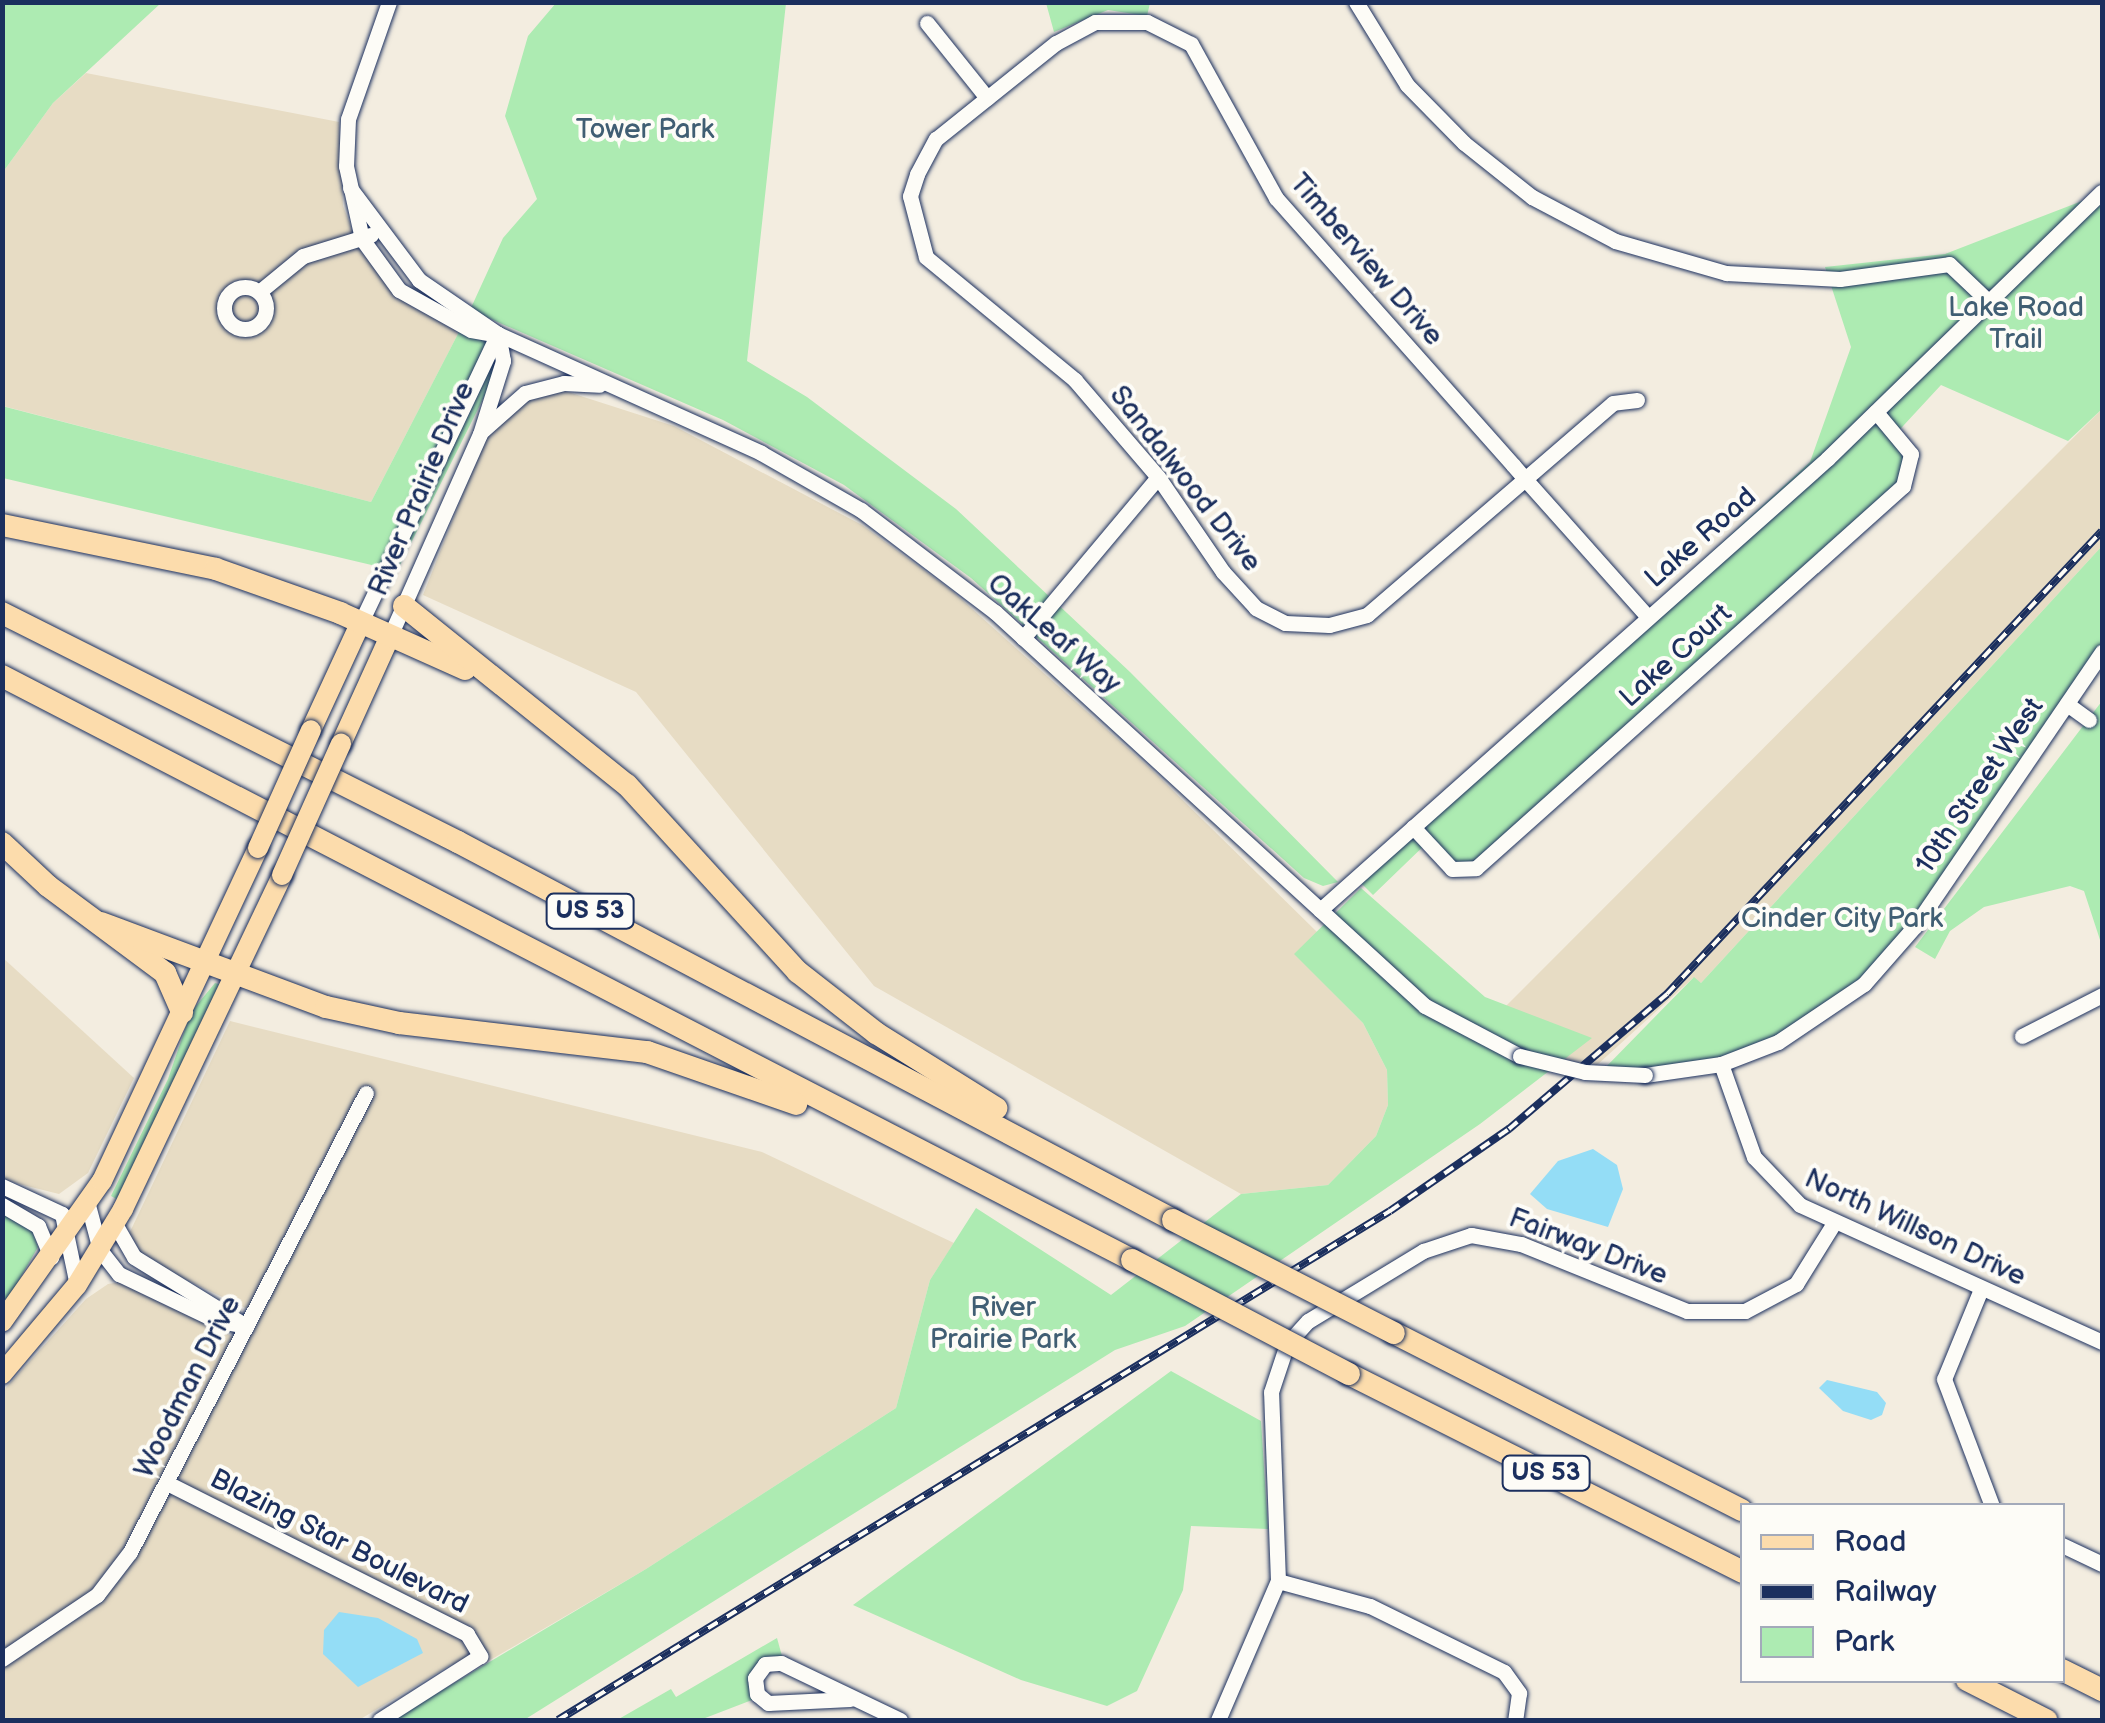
<!DOCTYPE html>
<style>
body{margin:0}
#map{position:relative;width:2105px;height:1723px;overflow:hidden;background:#f3ede0;font-family:"Balsamiq Sans",sans-serif}
div>[style]{position:absolute}
[style*='--x']{left:calc(var(--x)*1px);top:calc(var(--y)*1px);width:calc(var(--w)*1px);rotate:calc(var(--a)*1deg)}
.built>*{inset:0;background:#e7dcc4}
.green>*{inset:0;background:#adebb2}
.water>*{inset:0;background:#94ddf6}
.roads{filter:drop-shadow(0 0 2px #1b2f5e) drop-shadow(0 0 2px #1b2f5e)}
.minor>*{height:15px;margin:-7.5px;padding:0 7.5px;transform-origin:7.5px;border-radius:7.5px;background:#fdfcf7}
.minor>.ring{margin:-7.5px;padding:0;box-sizing:content-box;background:none;border:15px solid #fdfcf7;border-radius:50%}
.major>*{height:20px;margin:-10px;padding:0 10px;transform-origin:10px;border-radius:10px;background:#fcdcac}
.highway>*{height:22px;margin:-11px;padding:0 11px;transform-origin:11px;border-radius:11px;background:#fcdcac}
.rail>*{height:8px;margin-top:-4px;transform-origin:0;background:repeating-linear-gradient(90deg,#fdfcf7 0 11px,#1b2f5e 0 22px);box-sizing:border-box;border-block:2px solid #1b2f5e}
.bridges{filter:drop-shadow(0 0 2px #1b2f5e) drop-shadow(0 0 2px #1b2f5e)}
.minor-bridge>*{height:15px;margin:-7.5px;padding:0 7.5px;transform-origin:7.5px;border-radius:7.5px;background:#fdfcf7}
.major-bridge>*{height:20px;margin:-10px;padding:0 10px;transform-origin:10px;border-radius:10px;background:#fcdcac}
.highway-bridge>*{height:22px;margin:-11px;padding:0 11px;transform-origin:11px;border-radius:11px;background:#fcdcac}
span{translate:-50% -50%;white-space:nowrap;text-align:center;line-height:1.15;-webkit-text-stroke:8px #fdfcf7;paint-order:stroke}
.shield-label span{padding:2px 8px;background:#fdfcf7;border:2px solid;border-radius:8px;-webkit-text-stroke-width:0}
.shield-label{font-size:25px;color:#1b2f5e;font-weight:700}
.park-label{font-size:28px;color:#405e73}
.street-label{font-size:28px;color:#1b2f5e}
.frame{position:absolute;inset:0;border:5px solid #1b2f5e;pointer-events:none}
.legend{position:absolute;left:1740px;top:1503px;width:325px;height:180px;box-sizing:border-box;background:#fdfcf7;border:2px solid #a3aaba;margin:0;padding:12px 18px;list-style:none;font-size:30px;color:#1b2f5e}
.legend li{display:flex;align-items:center;gap:20px;height:50px}
.legend b{width:50px;border:2px solid #a3aaba}
</style>
<div id="map">
<div class="built">
<div style="clip-path:polygon(86px 73px,339px 122px,343px 206px,361px 251px,391px 289px,459px 332px,371px 502px,3px 406px,3px 172px,53px 103px)"></div>
<div style="clip-path:polygon(562px 390px,674px 426px,862px 525px,951px 590px,1152px 770px,1317px 932px,1295px 954px,1363px 1023px,1387px 1070px,1388px 1105px,1376px 1136px,1328px 1185px,1241px 1194px,874px 986px,636px 692px,423px 595px,485px 438px,532px 398px)"></div>
<div style="clip-path:polygon(2102px 409px,2102px 546px,1701px 983px,1693px 978px,1597px 1065px,1572px 1062px,1483px 1029px)"></div>
<div style="clip-path:polygon(2px 957px,134px 1078px,88px 1173px,59px 1194px,3px 1180px)"></div>
<div style="clip-path:polygon(230px 1021px,762px 1152px,954px 1243px,930px 1280px,896px 1408px,646px 1569px,463px 1676px,452px 1664px,359px 1720px,3px 1720px,3px 1391px,86px 1299px,108px 1284px,120px 1282px,246px 1343px,260px 1315px,142px 1259px,128px 1236px)"></div>
</div>
<div class="green">
<div style="clip-path:polygon(3px 2px,161px 3px,53px 103px,3px 172px)"></div>
<div style="clip-path:polygon(556px 3px,786px 3px,747px 361px,807px 397px,956px 509px,1130px 672px,1338px 882px,1323px 886px,1304px 878px,971px 578px,844px 485px,723px 420px,470px 310px,503px 238px,537px 199px,505px 116px,528px 36px)"></div>
<div style="clip-path:polygon(1046px 3px,1150px 3px,1147px 16px,1108px 10px,1054px 32px)"></div>
<div style="clip-path:polygon(2102px 200px,2102px 409px,2068px 441px,1941px 385px,1891px 439px,1905px 460px,1901px 480px,1473px 862px,1457px 864px,1432px 838px,1373px 895px,1356px 878px,1810px 462px,1851px 347px,1825px 267px,1945px 254px,2082px 201px,2092px 211px)"></div>
<div style="clip-path:polygon(461px 328px,508px 349px,397px 571px,3px 478px,2px 406px,371px 502px)"></div>
<div style="clip-path:polygon(2102px 546px,2102px 655px,1909px 935px,1813px 1023px,1721px 1064px,1600px 1073px,1694px 977px,1701px 983px)"></div>
<div style="clip-path:polygon(2102px 701px,2102px 946px,2084px 891px,2070px 886px,1984px 907px,1950px 931px,1935px 959px,1915px 947px)"></div>
<div style="clip-path:polygon(1361px 888px,1485px 997px,1592px 1038px,1480px 1124px,1185px 1326px,1115px 1350px,524px 1720px,392px 1720px,646px 1569px,896px 1408px,930px 1280px,976px 1208px,1111px 1295px,1241px 1194px,1328px 1185px,1376px 1136px,1388px 1105px,1387px 1070px,1363px 1023px,1294px 954px)"></div>
<div style="clip-path:polygon(215px 983px,222px 985px,120px 1201px,111px 1196px,168px 1079px,191px 1012px)"></div>
<div style="clip-path:polygon(3px 1213px,31px 1228px,38px 1247px,3px 1308px)"></div>
<div style="clip-path:polygon(1171px 1371px,1261px 1421px,1268px 1529px,1191px 1526px,1183px 1590px,1137px 1691px,1107px 1706px,1021px 1680px,853px 1605px)"></div>
<div style="clip-path:polygon(777px 1638px,782px 1656px,763px 1659px,750px 1675px,752px 1700px,700px 1720px,617px 1720px,671px 1689px,676px 1697px)"></div>
</div>
<div class="water">
<div style="clip-path:polygon(1593px 1149px,1617px 1165px,1623px 1189px,1608px 1227px,1547px 1209px,1530px 1194px,1558px 1161px)"></div>
<div style="clip-path:polygon(1827px 1380px,1877px 1392px,1886px 1403px,1882px 1415px,1871px 1420px,1843px 1411px,1819px 1388px)"></div>
<div style="clip-path:polygon(339px 1612px,378px 1618px,417px 1639px,423px 1653px,358px 1687px,323px 1654px,324px 1630px)"></div>
</div>
<div class="roads">
<div class="minor">
<div style="--x:389;--y:2;--w:124;--a:109.3"></div>
<div style="--x:348;--y:119;--w:47;--a:92.4"></div>
<div style="--x:346;--y:166;--w:75;--a:77.6"></div>
<div style="--x:362;--y:239;--w:63;--a:54"></div>
<div style="--x:399;--y:290;--w:82;--a:29.1"></div>
<div style="--x:471;--y:330;--w:23;--a:10"></div>
<div style="--x:1356;--y:2;--w:97;--a:58.4"></div>
<div style="--x:1407;--y:85;--w:81;--a:45.5"></div>
<div style="--x:1464;--y:143;--w:87;--a:38.5"></div>
<div style="--x:1532;--y:197;--w:94;--a:27.9"></div>
<div style="--x:1615;--y:241;--w:116;--a:16.1"></div>
<div style="--x:1726;--y:273;--w:114;--a:3"></div>
<div style="--x:1840;--y:279;--w:110;--a:-7.8"></div>
<div style="--x:1949;--y:264;--w:55;--a:43.5"></div>
<div style="--x:927;--y:23;--w:96;--a:51.3"></div>
<div style="--x:350;--y:188;--w:115;--a:53.1"></div>
<div style="--x:419;--y:280;--w:96;--a:34.4"></div>
<div style="--x:498;--y:334;--w:289;--a:24.3"></div>
<div style="--x:761;--y:453;--w:115;--a:29.7"></div>
<div style="--x:861;--y:510;--w:168;--a:37.3"></div>
<div style="--x:995;--y:612;--w:583;--a:42.5"></div>
<div style="--x:1425;--y:1006;--w:107;--a:27.8"></div>
<div class="ring" style="left:224px;top:287px;width:27px;height:27px"></div>
<div style="--x:259;--y:292;--w:57;--a:-39.3"></div>
<div style="--x:303;--y:256;--w:71;--a:-17.2"></div>
<div style="--x:1637;--y:400;--w:24;--a:173"></div>
<div style="--x:1613;--y:403;--w:116;--a:139.2"></div>
<div style="--x:1525;--y:479;--w:208;--a:139.3"></div>
<div style="--x:1367;--y:615;--w:39;--a:165"></div>
<div style="--x:1329;--y:625;--w:44;--a:-177.4"></div>
<div style="--x:1285;--y:623;--w:33;--a:-153"></div>
<div style="--x:1256;--y:608;--w:49;--a:-132.5"></div>
<div style="--x:1223;--y:572;--w:115;--a:-124.4"></div>
<div style="--x:1158;--y:477;--w:128;--a:-130.6"></div>
<div style="--x:1075;--y:380;--w:193;--a:-140.5"></div>
<div style="--x:926;--y:257;--w:63;--a:-104.7"></div>
<div style="--x:910;--y:196;--w:23;--a:-72"></div>
<div style="--x:917;--y:174;--w:40;--a:-62"></div>
<div style="--x:936;--y:139;--w:154;--a:-38.7"></div>
<div style="--x:1056;--y:43;--w:44;--a:-28.3"></div>
<div style="--x:1095;--y:22;--w:52;--a:0"></div>
<div style="--x:1147;--y:22;--w:49;--a:26.6"></div>
<div style="--x:1191;--y:44;--w:176;--a:61.1"></div>
<div style="--x:1276;--y:198;--w:357;--a:48.4"></div>
<div style="--x:1513;--y:465;--w:18;--a:49"></div>
<div style="--x:1525;--y:479;--w:185;--a:48.3"></div>
<div style="--x:483;--y:430;--w:56;--a:-41.4"></div>
<div style="--x:525;--y:393;--w:40;--a:-14.4"></div>
<div style="--x:564;--y:383;--w:35;--a:3"></div>
<div style="--x:361;--y:622;--w:319;--a:-64.6"></div>
<div style="--x:390;--y:636;--w:221;--a:-66"></div>
<div style="--x:480;--y:434;--w:77;--a:-72.5"></div>
<div style="--x:503;--y:361;--w:27;--a:-100"></div>
<div style="--x:1023;--y:638;--w:210;--a:-50"></div>
<div style="--x:2067;--y:704;--w:27;--a:36"></div>
<div style="--x:1413;--y:827;--w:57;--a:47.1"></div>
<div style="--x:1452;--y:869;--w:24;--a:-2"></div>
<div style="--x:1476;--y:868;--w:573;--a:-41.82"></div>
<div style="--x:1903;--y:486;--w:33;--a:-76"></div>
<div style="--x:1911;--y:454;--w:55;--a:-129.8"></div>
<div style="--x:1320;--y:910;--w:679;--a:-41.65"></div>
<div style="--x:1827;--y:459;--w:383;--a:-44.2"></div>
<div style="--x:2022;--y:1036;--w:90;--a:-27.1"></div>
<div style="--x:1721;--y:1064;--w:99;--a:70.5"></div>
<div style="--x:1754;--y:1157;--w:66;--a:46.2"></div>
<div style="--x:1800;--y:1205;--w:332;--a:24.4"></div>
<div style="--x:1645;--y:1075;--w:77;--a:-8.2"></div>
<div style="--x:1721;--y:1064;--w:61;--a:-21.1"></div>
<div style="--x:1778;--y:1042;--w:104;--a:-34"></div>
<div style="--x:1864;--y:984;--w:77;--a:-48.7"></div>
<div style="--x:1915;--y:926;--w:332;--a:-55.7"></div>
<div style="--x:2;--y:1186;--w:66;--a:25"></div>
<div style="--x:62;--y:1214;--w:73;--a:78.1"></div>
<div style="--x:2;--y:1205;--w:42;--a:30.3"></div>
<div style="--x:38;--y:1226;--w:34;--a:67"></div>
<div style="--x:88;--y:1205;--w:47;--a:75.1"></div>
<div style="--x:100;--y:1250;--w:31;--a:52"></div>
<div style="--x:119;--y:1274;--w:106;--a:25.6"></div>
<div style="--x:215;--y:1320;--w:32;--a:11"></div>
<div style="--x:115;--y:1224;--w:38;--a:60"></div>
<div style="--x:134;--y:1257;--w:128;--a:31.6"></div>
<div style="--x:1981;--y:1289;--w:97;--a:112.3"></div>
<div style="--x:1944;--y:1379;--w:136;--a:69.3"></div>
<div style="--x:167;--y:1483;--w:336;--a:26.7"></div>
<div style="--x:467;--y:1634;--w:26;--a:59"></div>
<div style="--x:480;--y:1656;--w:119;--a:147.4"></div>
<div style="--x:2062;--y:1545;--w:44;--a:25.4"></div>
<div style="--x:1278;--y:1581;--w:95;--a:15.2"></div>
<div style="--x:1370;--y:1606;--w:149;--a:26.2"></div>
<div style="--x:1504;--y:1672;--w:26;--a:54"></div>
<div style="--x:1519;--y:1693;--w:27;--a:98"></div>
<div style="--x:2;--y:1659;--w:115;--a:-34"></div>
<div style="--x:97;--y:1595;--w:54;--a:-52.5"></div>
<div style="--x:130;--y:1552;--w:516;--a:-62.79"></div>
<div style="--x:850;--y:1699;--w:82;--a:177.2"></div>
<div style="--x:768;--y:1703;--w:14;--a:-141"></div>
<div style="--x:757;--y:1694;--w:16;--a:-97"></div>
<div style="--x:755;--y:1678;--w:17;--a:-54"></div>
<div style="--x:765;--y:1664;--w:16;--a:-4"></div>
<div style="--x:781;--y:1663;--w:132;--a:25.6"></div>
<div style="--x:1218;--y:1720;--w:151;--a:-66.7"></div>
<div style="--x:1278;--y:1581;--w:189;--a:-92.1"></div>
<div style="--x:1271;--y:1392;--w:51;--a:-71.6"></div>
<div style="--x:1287;--y:1344;--w:31;--a:-48"></div>
<div style="--x:1308;--y:1321;--w:135;--a:-31.3"></div>
<div style="--x:1423;--y:1251;--w:51;--a:-18.4"></div>
<div style="--x:1471;--y:1235;--w:51;--a:10.2"></div>
<div style="--x:1521;--y:1244;--w:179;--a:22"></div>
<div style="--x:1687;--y:1311;--w:58;--a:0"></div>
<div style="--x:1745;--y:1311;--w:58;--a:-27.9"></div>
<div style="--x:1796;--y:1284;--w:72;--a:-58.1"></div>
</div>
<div class="major">
<div style="--x:311;--y:730;--w:119;--a:-65.2"></div>
<div style="--x:341;--y:744;--w:119;--a:-65.6"></div>
<div style="--x:2;--y:1322;--w:173;--a:-54.7"></div>
<div style="--x:102;--y:1181;--w:368;--a:-64.9"></div>
<div style="--x:2;--y:1374;--w:116;--a:-49.9"></div>
<div style="--x:77;--y:1285;--w:89;--a:-58.8"></div>
<div style="--x:123;--y:1209;--w:370;--a:-64.5"></div>
</div>
<div class="highway">
<div style="--x:2;--y:525;--w:218;--a:11.6"></div>
<div style="--x:216;--y:569;--w:132;--a:19.5"></div>
<div style="--x:340;--y:613;--w:137;--a:24.1"></div>
<div style="--x:404;--y:606;--w:286;--a:38.8"></div>
<div style="--x:627;--y:785;--w:253;--a:47.6"></div>
<div style="--x:798;--y:972;--w:99;--a:38"></div>
<div style="--x:876;--y:1033;--w:142;--a:32"></div>
<div style="--x:2;--y:613;--w:510;--a:26.67"></div>
<div style="--x:458;--y:842;--w:809;--a:27.86"></div>
<div style="--x:2;--y:676;--w:1272;--a:27.33"></div>
<div style="--x:2;--y:843;--w:63;--a:43.1"></div>
<div style="--x:48;--y:886;--w:146;--a:36.6"></div>
<div style="--x:165;--y:973;--w:43;--a:66.4"></div>
<div style="--x:101;--y:923;--w:240;--a:20.5"></div>
<div style="--x:326;--y:1007;--w:75;--a:12.4"></div>
<div style="--x:399;--y:1023;--w:250;--a:6.7"></div>
<div style="--x:647;--y:1052;--w:158;--a:19.2"></div>
<div style="--x:1394;--y:1333;--w:390;--a:27"></div>
<div style="--x:1349;--y:1374;--w:440;--a:26.7"></div>
<div style="--x:2062;--y:1670;--w:45;--a:26.6"></div>
<div style="--x:1967;--y:1680;--w:89;--a:26.9"></div>
</div>
</div>
<div class="rail">
<div style="--x:558;--y:1720;--w:975;--a:-31.46"></div>
<div style="--x:1390;--y:1211;--w:145;--a:-34.6"></div>
<div style="--x:1509;--y:1129;--w:208;--a:-40.5"></div>
<div style="--x:1667;--y:994;--w:635;--a:-46.79"></div>
</div>
<div class="bridges">
<div class="minor-bridge">
<div style="--x:1520;--y:1056;--w:67;--a:13.8"></div>
<div style="--x:1585;--y:1072;--w:60;--a:2.9"></div>
</div>
<div class="major-bridge">
<div style="--x:258;--y:848;--w:129;--a:-65.8"></div>
<div style="--x:282;--y:875;--w:144;--a:-65.8"></div>
</div>
<div class="highway-bridge">
<div style="--x:1173;--y:1220;--w:248;--a:27.1"></div>
<div style="--x:1132;--y:1260;--w:245;--a:27.7"></div>
</div>
</div>
<div class="shield-label">
<span style="left:590px;top:911px">US 53</span>
<span style="left:1546px;top:1473px">US 53</span>
</div>
<div class="park-label">
<span style="left:645px;top:130px">Tower Park</span>
<span style="left:2016px;top:324px">Lake Road<br>Trail</span>
<span style="left:1842px;top:919px">Cinder City Park</span>
<span style="left:1003px;top:1324px">River<br>Prairie Park</span>
</div>
<div class="street-label">
<span style="left:1366px;top:260px;rotate:49deg">Timberview Drive</span>
<span style="left:1185px;top:479px;rotate:52deg">Sandalwood Drive</span>
<span style="left:422px;top:489px;rotate:-67deg">River Prairie Drive</span>
<span style="left:1701px;top:538px;rotate:-41deg">Lake Road</span>
<span style="left:1054px;top:634px;rotate:41deg">OakLeaf Way</span>
<span style="left:1676px;top:656px;rotate:-42deg">Lake Court</span>
<span style="left:1980px;top:786px;rotate:-56deg">10th Street West</span>
<span style="left:1915px;top:1228px;rotate:25deg">North Willson Drive</span>
<span style="left:1588px;top:1247px;rotate:21deg">Fairway Drive</span>
<span style="left:188px;top:1387px;rotate:-63deg">Woodman Drive</span>
<span style="left:339px;top:1542px;rotate:27deg">Blazing Star Boulevard</span>
</div>
<div class="frame"></div>
<ul class="legend">
<li><b style="height:12px;background:#fcdcac"></b>Road</li>
<li><b style="height:12px;background:#1b2f5e"></b>Railway</li>
<li><b style="height:28px;background:#adebb2"></b>Park</li>
</ul>
</div>
